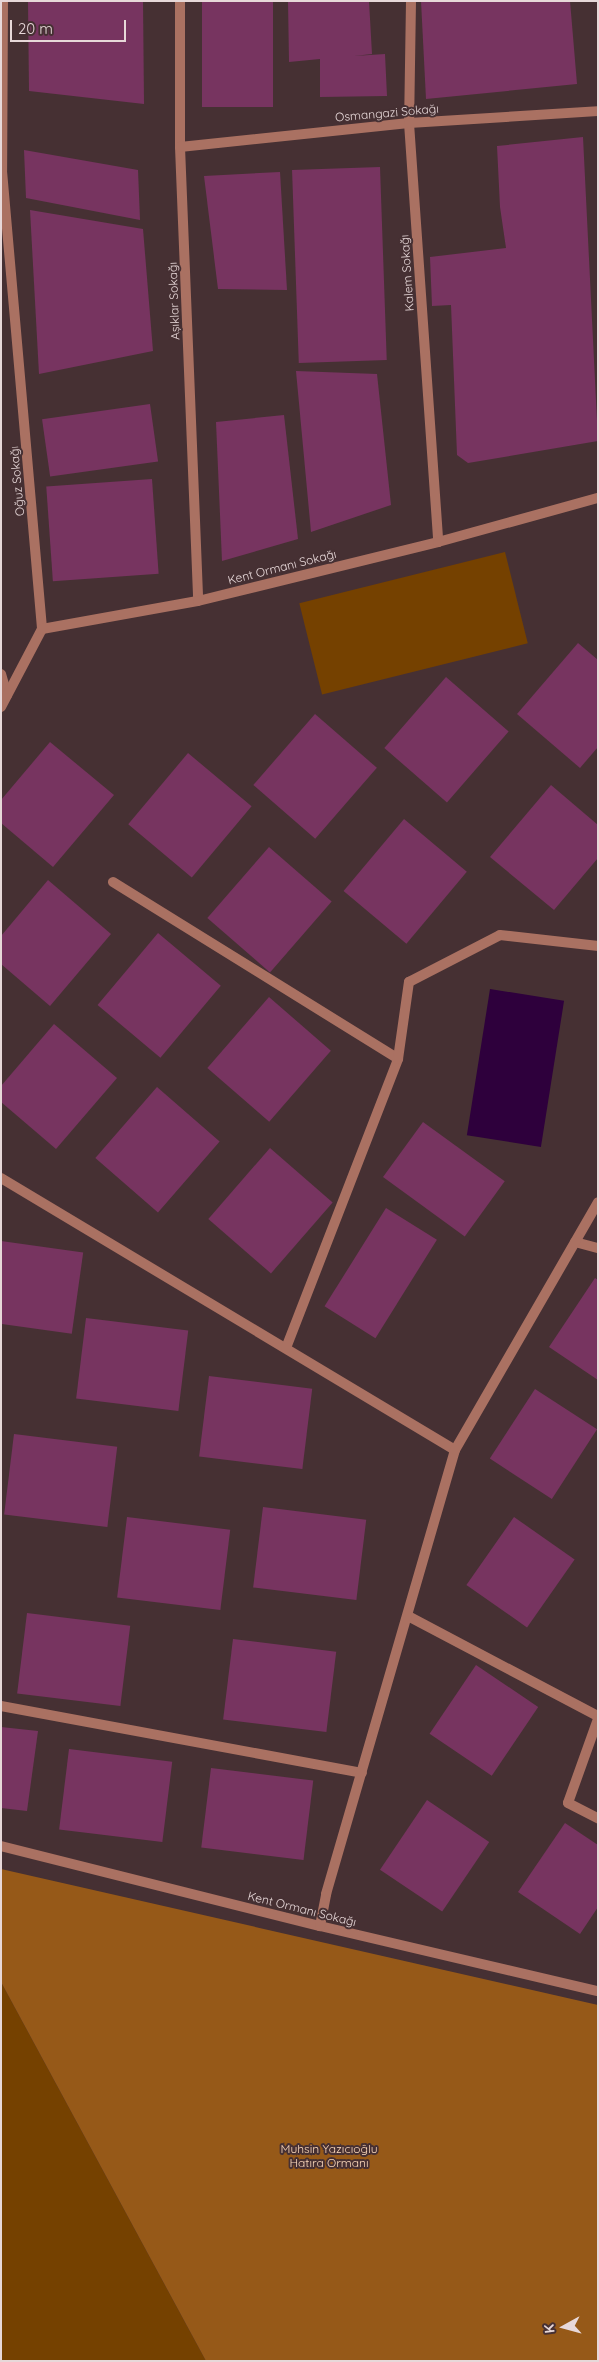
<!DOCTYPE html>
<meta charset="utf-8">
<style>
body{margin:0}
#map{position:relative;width:599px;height:2362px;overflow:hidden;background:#463033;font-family:Quicksand,sans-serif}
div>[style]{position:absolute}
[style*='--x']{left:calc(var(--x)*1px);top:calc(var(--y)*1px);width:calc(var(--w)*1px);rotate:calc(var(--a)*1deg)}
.green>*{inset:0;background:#754100;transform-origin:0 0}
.forest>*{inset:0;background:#965918}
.water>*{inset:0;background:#2e003c;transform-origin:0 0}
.building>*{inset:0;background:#773460;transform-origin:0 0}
.service>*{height:10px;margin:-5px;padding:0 5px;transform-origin:5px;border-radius:5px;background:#aa7162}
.minor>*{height:10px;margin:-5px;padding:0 5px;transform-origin:5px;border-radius:5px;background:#aa7162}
span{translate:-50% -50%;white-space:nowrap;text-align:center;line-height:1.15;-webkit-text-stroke:4px #463033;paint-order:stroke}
.street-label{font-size:12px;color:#e7d8d9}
.park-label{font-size:12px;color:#fcd9bb}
.frame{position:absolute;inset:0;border:2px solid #e7d8d9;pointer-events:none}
.north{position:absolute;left:539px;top:2302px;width:50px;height:50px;-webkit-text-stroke:4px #463033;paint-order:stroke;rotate:263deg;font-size:14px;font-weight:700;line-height:20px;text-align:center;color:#e7d8d9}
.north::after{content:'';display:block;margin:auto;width:18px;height:22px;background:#e7d8d9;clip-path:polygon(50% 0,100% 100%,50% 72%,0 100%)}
.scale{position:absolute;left:10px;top:20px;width:116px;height:22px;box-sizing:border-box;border:2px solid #e7d8d9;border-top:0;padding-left:6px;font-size:15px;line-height:18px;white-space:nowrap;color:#e7d8d9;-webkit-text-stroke:4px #463033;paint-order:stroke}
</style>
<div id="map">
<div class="green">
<div style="left:505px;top:552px;width:94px;height:212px;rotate:76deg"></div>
<div style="clip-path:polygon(1px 1982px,206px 2361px,1px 2361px)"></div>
</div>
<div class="forest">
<div style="clip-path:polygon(1px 1869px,598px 2005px,598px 2361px,206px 2361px,1px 1982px)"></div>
</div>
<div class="water">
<div style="left:490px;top:989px;width:75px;height:148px;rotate:9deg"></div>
</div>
<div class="building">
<div style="clip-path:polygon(28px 1px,143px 1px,144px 104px,29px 91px)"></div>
<div style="left:202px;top:1px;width:71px;height:106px"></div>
<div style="clip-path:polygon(288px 1px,369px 1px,372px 54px,354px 56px,385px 54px,387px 96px,320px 97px,320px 59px,289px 62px)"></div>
<div style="clip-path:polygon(421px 1px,570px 1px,577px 84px,426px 99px)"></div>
<div style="clip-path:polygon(583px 137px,598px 441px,468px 463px,457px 455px,451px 305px,432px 306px,430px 257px,506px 248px,500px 207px,497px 146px)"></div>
<div style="clip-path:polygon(24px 150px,138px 170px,140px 220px,26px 198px)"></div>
<div style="left:380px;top:167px;width:193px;height:88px;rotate:88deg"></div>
<div style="clip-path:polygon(280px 172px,287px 290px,218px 289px,204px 176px)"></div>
<div style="clip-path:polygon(30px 210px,143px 229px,153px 351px,39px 374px)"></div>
<div style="clip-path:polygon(296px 371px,377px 374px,391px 505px,311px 532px)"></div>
<div style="left:150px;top:404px;width:58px;height:109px;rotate:82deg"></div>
<div style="clip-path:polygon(284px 415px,298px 539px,222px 561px,216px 422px)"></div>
<div style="left:152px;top:479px;width:95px;height:106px;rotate:86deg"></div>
<div style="clip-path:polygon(578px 643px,598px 660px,598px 747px,580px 768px,517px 714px)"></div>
<div style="left:446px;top:677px;width:83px;height:94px;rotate:41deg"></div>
<div style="left:315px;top:714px;width:82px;height:94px;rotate:41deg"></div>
<div style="clip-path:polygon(50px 742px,114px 795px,53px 867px,1px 823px,1px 800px)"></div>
<div style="left:188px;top:753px;width:83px;height:93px;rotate:40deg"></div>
<div style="clip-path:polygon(551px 785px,598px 825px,598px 858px,554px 910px,490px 857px)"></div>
<div style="left:404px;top:819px;width:82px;height:94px;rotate:40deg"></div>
<div style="left:269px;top:847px;width:83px;height:94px;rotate:41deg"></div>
<div style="clip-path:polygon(48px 880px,111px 934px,50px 1006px,1px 964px,1px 936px)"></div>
<div style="left:158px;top:933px;width:82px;height:94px;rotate:40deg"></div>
<div style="left:269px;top:997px;width:82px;height:94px;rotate:41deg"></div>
<div style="clip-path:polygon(54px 1024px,117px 1078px,56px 1149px,1px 1102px,1px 1086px)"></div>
<div style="left:157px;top:1087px;width:83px;height:94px;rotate:41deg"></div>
<div style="left:423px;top:1122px;width:101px;height:68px;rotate:36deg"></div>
<div style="left:270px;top:1148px;width:83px;height:94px;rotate:41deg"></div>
<div style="left:386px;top:1208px;width:60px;height:116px;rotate:32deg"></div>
<div style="left:1px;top:1241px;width:83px;height:82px;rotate:8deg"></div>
<div style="clip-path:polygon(595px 1278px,598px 1280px,598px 1380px,549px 1347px)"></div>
<div style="left:86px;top:1318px;width:103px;height:81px;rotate:7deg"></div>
<div style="left:209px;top:1376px;width:104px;height:81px;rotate:7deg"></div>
<div style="left:535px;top:1389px;width:74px;height:83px;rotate:33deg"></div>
<div style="left:14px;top:1434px;width:104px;height:81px;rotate:7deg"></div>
<div style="left:263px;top:1507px;width:104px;height:81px;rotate:7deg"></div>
<div style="left:127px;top:1517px;width:104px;height:81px;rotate:7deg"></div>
<div style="left:514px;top:1517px;width:74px;height:83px;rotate:35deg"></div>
<div style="left:27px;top:1613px;width:104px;height:81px;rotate:7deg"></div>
<div style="left:233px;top:1639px;width:104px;height:81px;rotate:7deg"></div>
<div style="left:476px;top:1665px;width:75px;height:83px;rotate:34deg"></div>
<div style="clip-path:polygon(1px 1727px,38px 1731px,27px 1811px,1px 1808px)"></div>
<div style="left:69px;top:1749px;width:104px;height:81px;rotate:7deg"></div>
<div style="left:211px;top:1768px;width:103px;height:80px;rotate:7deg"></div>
<div style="left:427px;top:1800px;width:75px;height:84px;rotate:34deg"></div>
<div style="clip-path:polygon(565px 1823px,598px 1845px,598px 1907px,580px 1934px,518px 1892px)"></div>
</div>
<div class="service">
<div style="--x:113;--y:882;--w:335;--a:31.8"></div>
<div style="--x:1;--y:1178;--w:529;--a:30.93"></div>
<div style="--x:575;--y:1242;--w:24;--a:15"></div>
<div style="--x:286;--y:1348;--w:310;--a:-68.8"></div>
<div style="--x:398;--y:1059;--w:78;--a:-81.9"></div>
<div style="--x:409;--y:982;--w:102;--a:-27.3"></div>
<div style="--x:500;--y:935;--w:99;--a:6.4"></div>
<div style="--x:408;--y:1616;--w:215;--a:27.8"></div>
<div style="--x:1;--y:1706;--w:367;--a:10.5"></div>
<div style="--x:598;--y:1719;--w:89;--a:109.7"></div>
<div style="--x:568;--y:1803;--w:34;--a:27"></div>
<div style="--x:326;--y:1894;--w:462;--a:-73.8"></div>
<div style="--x:455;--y:1450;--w:286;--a:-60"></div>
</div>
<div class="minor">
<div style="--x:3;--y:1;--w:170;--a:90.3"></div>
<div style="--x:2;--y:171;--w:460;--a:85"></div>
<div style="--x:180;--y:1;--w:146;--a:90"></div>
<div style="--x:180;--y:147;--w:454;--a:87.7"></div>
<div style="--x:411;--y:1;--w:122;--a:90.9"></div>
<div style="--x:409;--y:123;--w:420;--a:86"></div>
<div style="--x:180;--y:147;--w:230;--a:-6"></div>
<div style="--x:409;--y:123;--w:189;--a:-3.6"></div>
<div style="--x:1;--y:674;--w:22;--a:74"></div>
<div style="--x:1;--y:707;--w:88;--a:-62.3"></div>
<div style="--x:42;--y:629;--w:158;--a:-10.2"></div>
<div style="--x:198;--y:601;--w:247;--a:-13.8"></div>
<div style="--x:438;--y:542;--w:166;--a:-15.4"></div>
<div style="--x:1;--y:1846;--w:329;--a:14.1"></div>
<div style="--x:320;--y:1926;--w:285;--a:13.2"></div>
<div style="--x:320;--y:1926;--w:33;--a:-79"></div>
</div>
<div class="street-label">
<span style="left:387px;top:113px;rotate:-5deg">Osmangazi Sokağı</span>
<span style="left:407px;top:273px;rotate:-94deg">Kalem Sokağı</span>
<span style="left:174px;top:301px;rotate:-92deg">Aşıklar Sokağı</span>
<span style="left:17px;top:481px;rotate:-95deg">Oğuz Sokağı</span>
<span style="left:282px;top:567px;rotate:-14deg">Kent Ormanı Sokağı</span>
<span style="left:302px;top:1909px;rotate:14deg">Kent Ormanı Sokağı</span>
</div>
<div class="park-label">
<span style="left:329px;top:2156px">Muhsin Yazıcıoğlu<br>Hatıra Ormanı</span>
</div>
<div class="frame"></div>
<div class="north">K</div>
<div class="scale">20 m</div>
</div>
